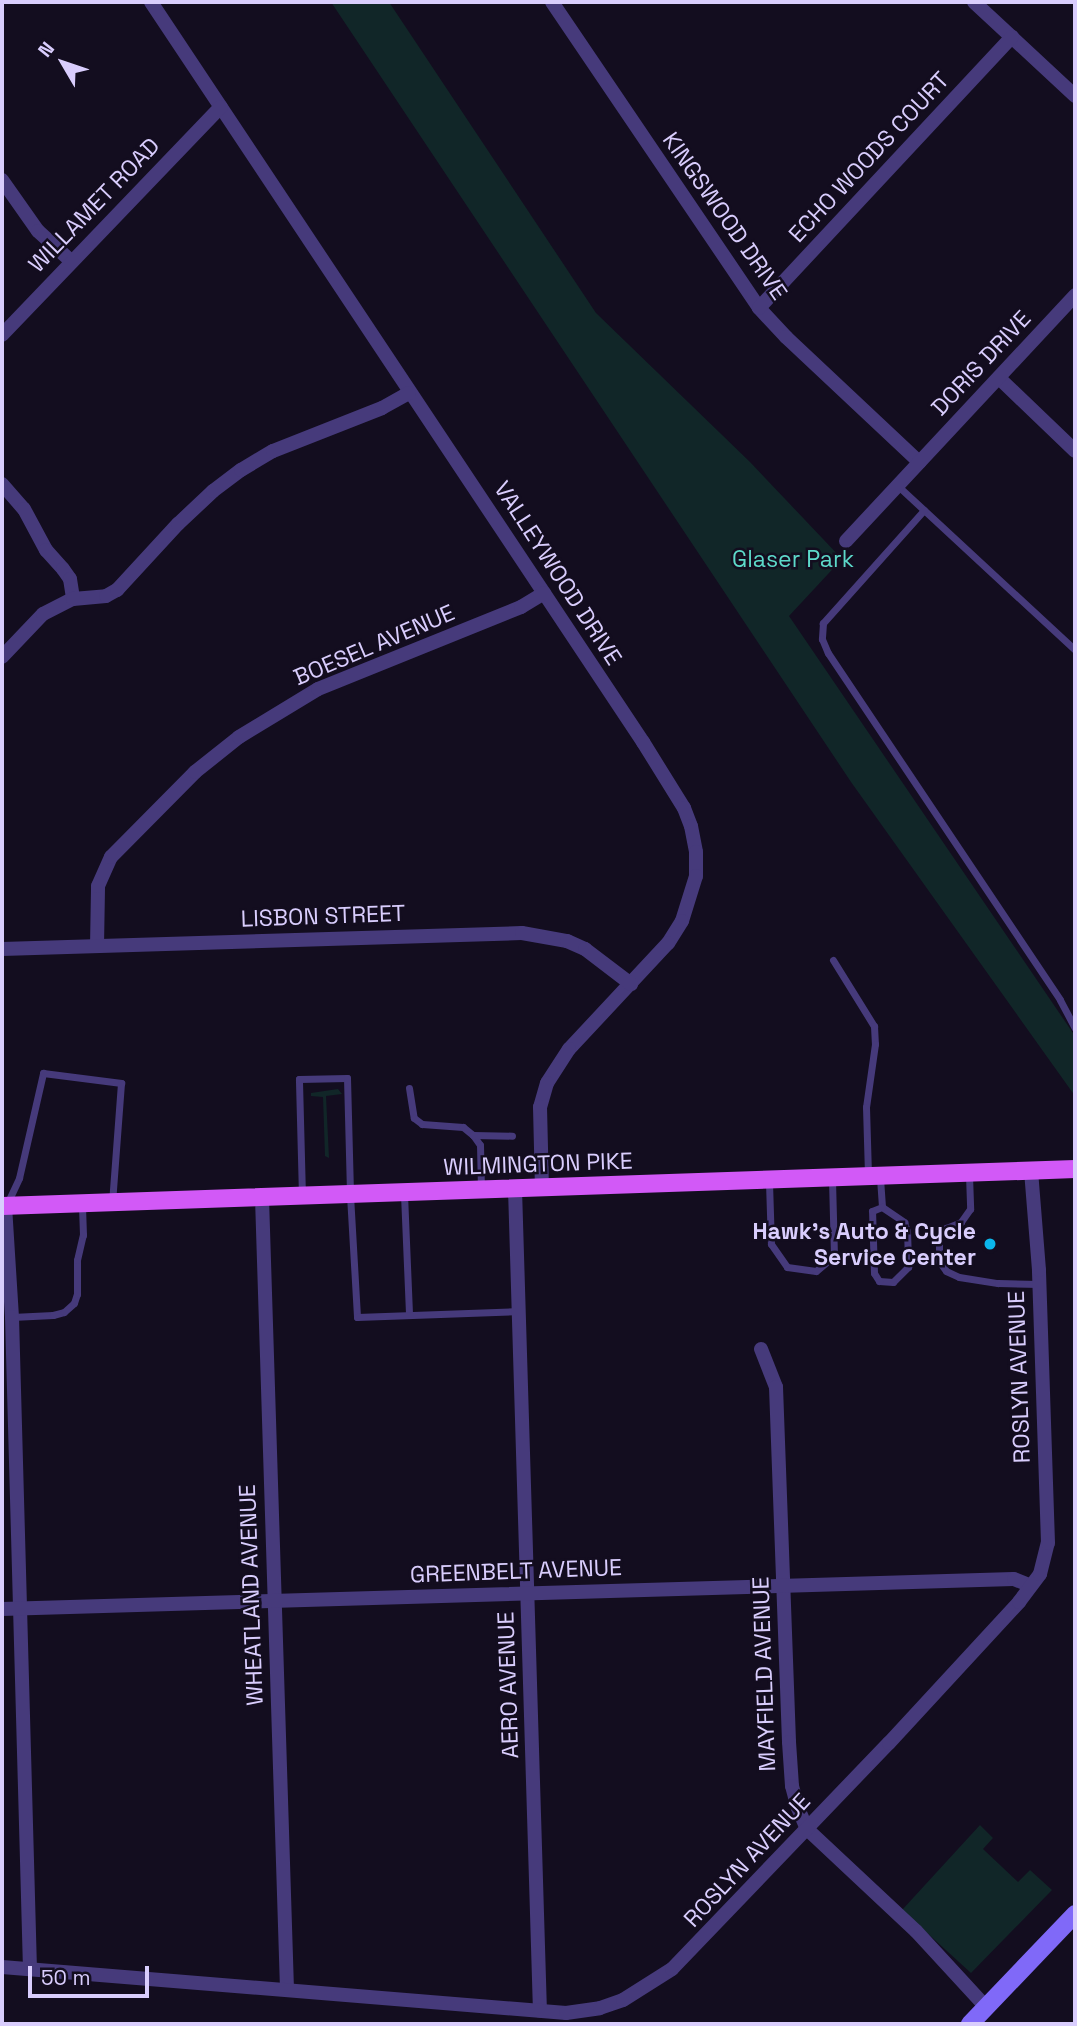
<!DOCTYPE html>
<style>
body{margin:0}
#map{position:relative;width:1077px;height:2026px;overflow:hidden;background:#130d1f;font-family:"Space Grotesk",sans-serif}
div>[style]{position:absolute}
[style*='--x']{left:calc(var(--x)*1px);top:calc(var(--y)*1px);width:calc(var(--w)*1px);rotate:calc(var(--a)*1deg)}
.green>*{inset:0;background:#112628}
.lane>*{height:7px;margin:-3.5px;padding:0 3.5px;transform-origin:3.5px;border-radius:3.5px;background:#463a7b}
.street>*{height:14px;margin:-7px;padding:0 7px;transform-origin:7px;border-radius:7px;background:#463a7b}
.secondary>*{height:18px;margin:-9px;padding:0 9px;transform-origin:9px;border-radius:9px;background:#8069f8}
.primary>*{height:18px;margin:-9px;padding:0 9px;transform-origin:9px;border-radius:9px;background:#d259f7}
.dots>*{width:19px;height:19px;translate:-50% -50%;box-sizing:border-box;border:4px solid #130d1f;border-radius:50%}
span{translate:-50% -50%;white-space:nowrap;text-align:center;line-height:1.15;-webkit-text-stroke:5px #130d1f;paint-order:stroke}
.street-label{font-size:23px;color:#d9cdfd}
.park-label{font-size:23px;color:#5dd9ca}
.poi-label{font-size:23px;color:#d9cdfd;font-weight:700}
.right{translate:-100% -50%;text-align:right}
.frame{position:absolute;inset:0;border:4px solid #d9cdfd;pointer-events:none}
.north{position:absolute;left:28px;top:28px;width:70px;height:70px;-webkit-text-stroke:5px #130d1f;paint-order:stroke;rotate:309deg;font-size:19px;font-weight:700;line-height:28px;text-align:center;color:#d9cdfd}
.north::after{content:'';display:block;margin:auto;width:24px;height:32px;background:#d9cdfd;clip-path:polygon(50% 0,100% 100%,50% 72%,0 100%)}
.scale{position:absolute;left:28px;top:1966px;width:121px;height:32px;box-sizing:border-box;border:4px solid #d9cdfd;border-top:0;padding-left:9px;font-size:21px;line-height:24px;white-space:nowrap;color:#d9cdfd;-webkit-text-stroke:5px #130d1f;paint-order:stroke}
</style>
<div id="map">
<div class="green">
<div style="clip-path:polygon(331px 2px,389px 2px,596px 313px,750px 462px,842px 559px,789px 616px,1075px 1036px,1075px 1096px,851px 782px)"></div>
<div style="clip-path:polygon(338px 1089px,342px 1094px,326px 1096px,329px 1158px,325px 1156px,323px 1097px,311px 1096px,311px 1093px)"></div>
<div style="clip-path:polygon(980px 1825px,993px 1838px,983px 1849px,1018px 1882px,1030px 1870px,1052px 1890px,971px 1973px,902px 1910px)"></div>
</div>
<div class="lane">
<div style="--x:898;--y:486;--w:241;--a:42.8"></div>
<div style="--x:924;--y:510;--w:152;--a:131.8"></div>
<div style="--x:823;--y:623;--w:16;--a:94"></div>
<div style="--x:822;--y:639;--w:15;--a:67"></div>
<div style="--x:828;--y:653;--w:417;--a:56.2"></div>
<div style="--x:1060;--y:1000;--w:32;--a:62"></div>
<div style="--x:833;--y:960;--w:78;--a:58.2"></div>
<div style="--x:874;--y:1026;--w:18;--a:87"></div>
<div style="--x:875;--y:1044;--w:64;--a:98.1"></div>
<div style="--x:866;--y:1107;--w:67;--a:88.3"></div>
<div style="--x:409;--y:1088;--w:30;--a:81"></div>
<div style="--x:414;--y:1118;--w:10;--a:37"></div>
<div style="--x:422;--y:1124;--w:41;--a:4.2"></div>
<div style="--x:463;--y:1127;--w:13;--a:39"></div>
<div style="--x:473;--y:1135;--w:12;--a:55"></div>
<div style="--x:480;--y:1145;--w:45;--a:88.7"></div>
<div style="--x:473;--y:1135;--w:39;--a:1"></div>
<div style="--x:969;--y:1175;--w:34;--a:88"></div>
<div style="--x:970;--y:1209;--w:16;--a:125"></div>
<div style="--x:961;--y:1222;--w:16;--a:158"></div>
<div style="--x:946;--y:1228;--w:14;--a:120"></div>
<div style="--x:939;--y:1240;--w:21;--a:90"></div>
<div style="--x:939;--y:1261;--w:12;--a:55"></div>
<div style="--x:946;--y:1271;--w:14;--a:25"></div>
<div style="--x:959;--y:1277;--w:39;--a:9"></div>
<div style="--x:998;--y:1283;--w:41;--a:1.4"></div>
<div style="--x:880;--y:1178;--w:29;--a:86"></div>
<div style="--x:882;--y:1207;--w:27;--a:34"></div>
<div style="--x:904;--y:1222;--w:9;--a:72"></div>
<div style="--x:907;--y:1231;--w:36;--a:88"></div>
<div style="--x:908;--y:1267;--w:21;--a:135"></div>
<div style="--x:893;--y:1282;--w:14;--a:-176"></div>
<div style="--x:879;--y:1281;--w:9;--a:-122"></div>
<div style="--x:874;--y:1273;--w:62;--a:-91.8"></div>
<div style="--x:872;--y:1211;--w:11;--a:-22"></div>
<div style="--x:769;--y:1182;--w:62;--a:88.2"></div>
<div style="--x:771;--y:1244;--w:28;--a:55"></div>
<div style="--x:787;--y:1267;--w:29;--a:8"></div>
<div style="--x:816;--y:1271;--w:23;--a:-40"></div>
<div style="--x:834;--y:1256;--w:77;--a:-91.5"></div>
<div style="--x:404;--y:1194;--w:121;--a:87.6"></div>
<div style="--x:302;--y:1196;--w:117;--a:-91.5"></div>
<div style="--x:299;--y:1079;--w:48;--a:-1.2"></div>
<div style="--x:347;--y:1078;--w:117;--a:88.5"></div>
<div style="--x:350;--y:1195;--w:122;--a:86.7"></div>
<div style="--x:357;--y:1317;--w:162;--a:-2.1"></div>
<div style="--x:6;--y:1206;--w:31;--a:-65"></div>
<div style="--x:19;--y:1178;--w:108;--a:-77.1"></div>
<div style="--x:43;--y:1073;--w:79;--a:7.3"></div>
<div style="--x:121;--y:1083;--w:120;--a:94.3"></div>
<div style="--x:12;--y:1317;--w:41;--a:-2.8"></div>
<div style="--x:53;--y:1315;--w:11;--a:-15"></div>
<div style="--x:64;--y:1312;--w:13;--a:-42"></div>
<div style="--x:74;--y:1303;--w:9;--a:-72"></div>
<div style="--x:77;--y:1294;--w:34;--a:-90"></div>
<div style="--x:77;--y:1260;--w:26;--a:-77"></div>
<div style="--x:83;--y:1235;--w:30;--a:-92"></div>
</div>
<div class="street">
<div style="--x:151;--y:2;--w:889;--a:56.38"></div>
<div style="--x:643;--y:742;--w:78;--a:58.2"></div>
<div style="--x:684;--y:808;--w:19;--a:69"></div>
<div style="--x:691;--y:826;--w:26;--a:79"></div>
<div style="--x:696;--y:852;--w:24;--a:90"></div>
<div style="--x:696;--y:876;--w:47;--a:107.3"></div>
<div style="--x:682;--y:921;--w:26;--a:122"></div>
<div style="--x:668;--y:943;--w:145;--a:133"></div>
<div style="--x:569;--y:1049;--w:40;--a:122.9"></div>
<div style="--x:547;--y:1083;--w:25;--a:106"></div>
<div style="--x:540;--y:1107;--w:81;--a:88.6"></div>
<div style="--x:552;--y:2;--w:369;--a:55.9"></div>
<div style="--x:759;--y:308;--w:40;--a:47"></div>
<div style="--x:786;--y:337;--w:183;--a:43.2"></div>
<div style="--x:974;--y:2;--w:138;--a:42.9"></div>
<div style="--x:2;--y:180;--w:62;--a:54.8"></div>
<div style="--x:38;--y:231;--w:45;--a:42.3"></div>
<div style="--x:759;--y:308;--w:371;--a:-47"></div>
<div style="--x:2;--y:335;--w:316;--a:-46.2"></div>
<div style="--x:999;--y:378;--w:105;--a:43.8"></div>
<div style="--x:2;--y:484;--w:33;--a:49"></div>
<div style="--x:24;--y:509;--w:47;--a:61.8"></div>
<div style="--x:46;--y:550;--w:25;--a:48"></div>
<div style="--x:63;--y:569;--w:12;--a:55"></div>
<div style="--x:70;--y:579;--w:20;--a:81"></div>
<div style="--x:846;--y:541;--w:336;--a:-47"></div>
<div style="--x:2;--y:657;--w:59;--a:-46.4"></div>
<div style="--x:43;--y:614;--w:34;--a:-27"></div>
<div style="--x:73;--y:599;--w:33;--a:-5"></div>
<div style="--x:106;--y:596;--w:13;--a:-29"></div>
<div style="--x:117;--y:590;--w:90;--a:-47.3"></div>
<div style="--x:178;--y:524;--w:48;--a:-43.3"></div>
<div style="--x:213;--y:491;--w:35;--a:-37"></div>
<div style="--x:241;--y:470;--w:37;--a:-31"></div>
<div style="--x:273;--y:451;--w:117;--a:-21.5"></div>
<div style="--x:382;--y:408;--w:31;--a:-29"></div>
<div style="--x:97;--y:946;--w:60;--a:-89"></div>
<div style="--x:98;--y:886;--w:32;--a:-66"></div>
<div style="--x:111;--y:857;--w:120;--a:-45.3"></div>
<div style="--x:195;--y:772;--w:56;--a:-38.5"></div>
<div style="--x:239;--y:737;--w:92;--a:-31.3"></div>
<div style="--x:318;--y:689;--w:219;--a:-22"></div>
<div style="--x:521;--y:607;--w:27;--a:-31"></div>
<div style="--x:2;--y:949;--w:520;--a:-1.76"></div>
<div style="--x:522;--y:933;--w:46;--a:10.1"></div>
<div style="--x:567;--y:941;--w:20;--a:24"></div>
<div style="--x:585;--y:949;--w:58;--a:37.3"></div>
<div style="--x:515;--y:1189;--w:822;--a:88.26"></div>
<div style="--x:262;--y:1198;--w:792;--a:88.19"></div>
<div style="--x:5;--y:1206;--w:111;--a:86.4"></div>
<div style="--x:12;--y:1317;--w:652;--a:88.42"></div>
<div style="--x:761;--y:1349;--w:41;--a:68.5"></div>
<div style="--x:776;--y:1387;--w:355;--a:87.9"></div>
<div style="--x:789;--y:1742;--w:44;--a:86.1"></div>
<div style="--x:792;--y:1786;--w:23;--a:75"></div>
<div style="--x:798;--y:1808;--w:23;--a:67"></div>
<div style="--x:807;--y:1829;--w:149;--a:43.1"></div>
<div style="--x:916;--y:1931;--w:103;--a:47.4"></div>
<div style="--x:2;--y:1609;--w:1012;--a:-1.7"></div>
<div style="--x:1014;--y:1579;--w:18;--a:22"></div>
<div style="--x:2;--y:1967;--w:566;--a:4.66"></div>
<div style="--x:566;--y:2013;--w:34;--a:-8"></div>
<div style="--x:600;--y:2008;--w:24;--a:-19"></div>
<div style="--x:623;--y:2000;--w:58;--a:-32.3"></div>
<div style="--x:672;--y:1969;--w:313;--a:-46.2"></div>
<div style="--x:889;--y:1743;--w:192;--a:-47.3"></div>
<div style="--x:1019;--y:1602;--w:35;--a:-53"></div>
<div style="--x:1040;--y:1574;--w:32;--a:-76"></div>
<div style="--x:1048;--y:1543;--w:273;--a:-91.9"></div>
<div style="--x:1039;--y:1270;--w:99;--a:-94.6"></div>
</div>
<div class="secondary">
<div style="--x:970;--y:2024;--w:152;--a:-46.3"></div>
</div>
<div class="primary">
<div style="--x:2;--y:1206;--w:1074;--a:-1.97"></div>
</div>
<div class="dots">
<div style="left:990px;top:1244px;background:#0bb6eb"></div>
</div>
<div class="street-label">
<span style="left:869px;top:157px;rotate:-47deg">ECHO WOODS COURT</span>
<span style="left:94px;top:205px;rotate:-46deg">WILLAMET ROAD</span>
<span style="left:725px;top:216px;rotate:55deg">KINGSWOOD DRIVE</span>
<span style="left:981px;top:363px;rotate:-47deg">DORIS DRIVE</span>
<span style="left:558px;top:573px;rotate:57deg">VALLEYWOOD DRIVE</span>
<span style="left:374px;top:645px;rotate:-23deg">BOESEL AVENUE</span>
<span style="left:323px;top:916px;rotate:-2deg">LISBON STREET</span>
<span style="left:538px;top:1164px;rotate:-2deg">WILMINGTON PIKE</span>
<span style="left:1019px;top:1377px;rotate:-92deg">ROSLYN AVENUE</span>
<span style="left:516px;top:1571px;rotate:-2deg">GREENBELT AVENUE</span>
<span style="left:251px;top:1595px;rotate:-92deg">WHEATLAND AVENUE</span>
<span style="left:764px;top:1674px;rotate:-92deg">MAYFIELD AVENUE</span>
<span style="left:508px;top:1685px;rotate:-92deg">AERO AVENUE</span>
<span style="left:747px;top:1860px;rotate:-47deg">ROSLYN AVENUE</span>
</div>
<div class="park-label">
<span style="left:793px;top:559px">Glaser Park</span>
</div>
<div class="poi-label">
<span class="right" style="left:976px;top:1244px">Hawk's Auto &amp; Cycle<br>Service Center</span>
</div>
<div class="frame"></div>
<div class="north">N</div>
<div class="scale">50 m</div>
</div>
